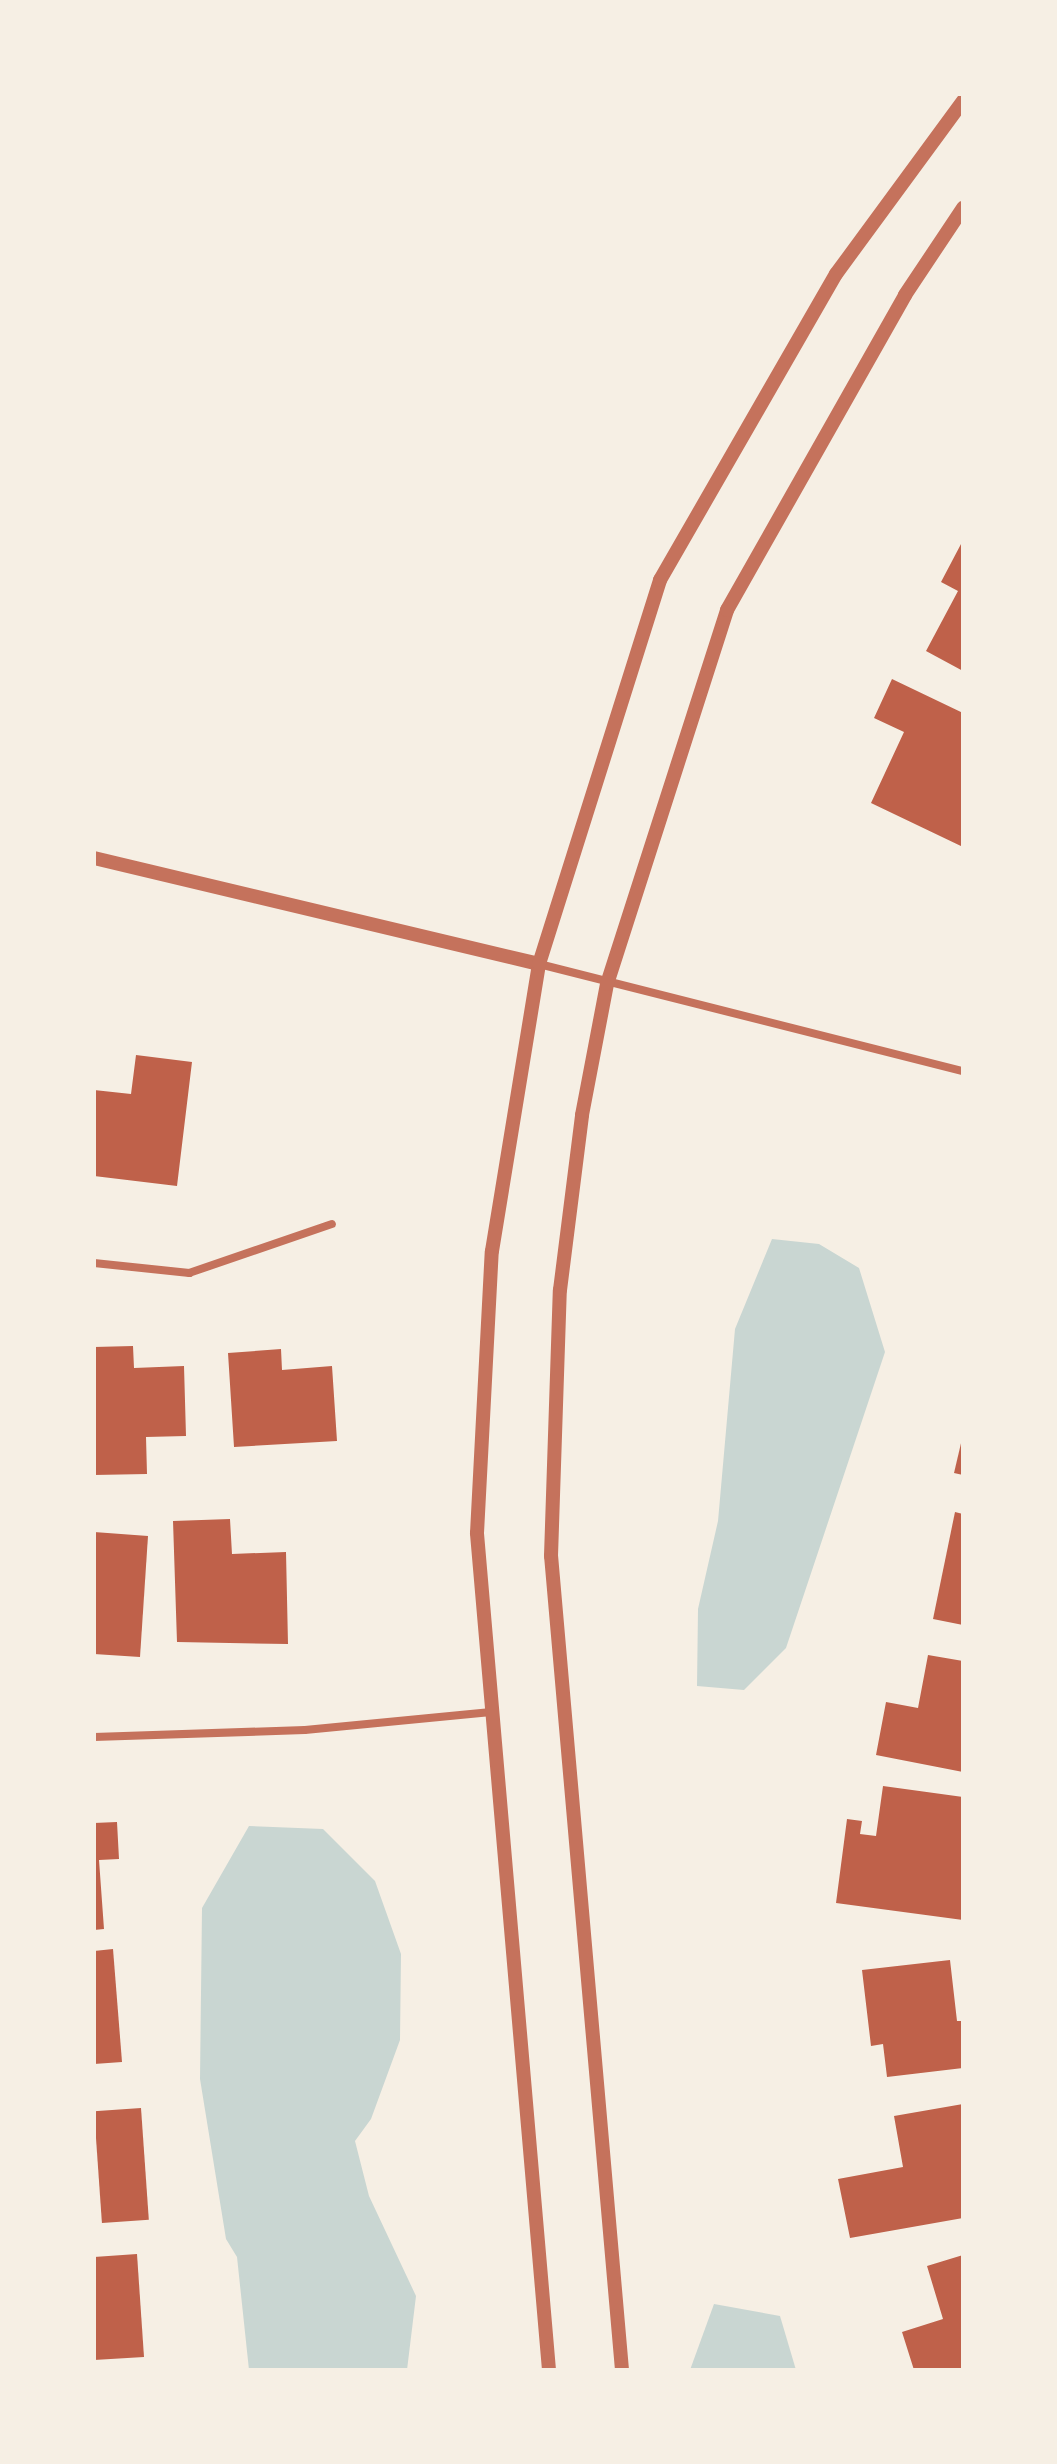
<!DOCTYPE html>
<style>
body{margin:0}
#map{position:relative;width:1057px;height:2464px;overflow:hidden;background:#f6efe4;font-family:Inter,sans-serif}
div>[style]{position:absolute}
[style*='--x']{left:calc(var(--x)*1px);top:calc(var(--y)*1px);width:calc(var(--w)*1px);rotate:calc(var(--a)*1deg)}
.water>*{inset:0;background:#c9d6d2}
.building>*{inset:0;background:#bf614a;transform-origin:0 0}
.minor>*{height:8px;margin:-4px;padding:0 4px;transform-origin:4px;border-radius:4px;background:#c5725c}
.tertiary>*{height:14px;margin:-7px;padding:0 7px;transform-origin:7px;border-radius:7px;background:#c5725c}
span{translate:-50% -50%;white-space:nowrap;text-align:center;line-height:1.15;-webkit-text-stroke:8px #f6efe4;paint-order:stroke}
.frame{position:absolute;inset:0;border:96px solid #f6efe4;pointer-events:none}
</style>
<div id="map">
<div class="water">
<div style="clip-path:polygon(772px 1239px,819px 1244px,859px 1268px,885px 1352px,786px 1648px,744px 1690px,697px 1686px,698px 1609px,718px 1521px,735px 1329px)"></div>
<div style="clip-path:polygon(249px 1826px,323px 1829px,375px 1881px,401px 1954px,400px 2040px,371px 2119px,355px 2141px,369px 2196px,416px 2296px,407px 2370px,249px 2370px,237px 2257px,226px 2239px,200px 2079px,202px 1908px)"></div>
<div style="clip-path:polygon(714px 2304px,780px 2316px,796px 2370px,690px 2370px)"></div>
</div>
<div class="building">
<div style="clip-path:polygon(961px 544px,963px 546px,963px 671px,926px 651px,958px 591px,941px 582px)"></div>
<div style="clip-path:polygon(892px 679px,963px 713px,963px 847px,871px 803px,904px 732px,874px 718px)"></div>
<div style="clip-path:polygon(136px 1055px,192px 1062px,177px 1186px,94px 1176px,94px 1090px,131px 1094px)"></div>
<div style="clip-path:polygon(133px 1346px,134px 1368px,184px 1366px,186px 1436px,146px 1437px,147px 1474px,94px 1475px,94px 1347px)"></div>
<div style="clip-path:polygon(281px 1349px,282px 1370px,332px 1366px,337px 1441px,234px 1447px,228px 1353px)"></div>
<div style="clip-path:polygon(962px 1439px,963px 1440px,963px 1475px,954px 1473px)"></div>
<div style="clip-path:polygon(955px 1512px,963px 1514px,963px 1625px,933px 1619px)"></div>
<div style="clip-path:polygon(230px 1519px,232px 1554px,286px 1552px,288px 1644px,177px 1642px,173px 1521px)"></div>
<div style="clip-path:polygon(94px 1532px,148px 1536px,140px 1657px,94px 1654px)"></div>
<div style="clip-path:polygon(928px 1655px,963px 1661px,963px 1772px,876px 1755px,886px 1702px,918px 1708px)"></div>
<div style="clip-path:polygon(883px 1786px,963px 1797px,963px 1920px,836px 1903px,847px 1819px,862px 1821px,860px 1834px,876px 1836px)"></div>
<div style="clip-path:polygon(117px 1822px,119px 1859px,99px 1860px,104px 1929px,94px 1930px,94px 1823px)"></div>
<div style="clip-path:polygon(113px 1949px,122px 2062px,94px 2064px,94px 1951px)"></div>
<div style="clip-path:polygon(950px 1960px,957px 2021px,963px 2021px,963px 2068px,887px 2077px,883px 2044px,871px 2046px,862px 1970px)"></div>
<div style="clip-path:polygon(963px 2104px,963px 2218px,850px 2238px,838px 2179px,903px 2167px,894px 2116px)"></div>
<div style="left:141px;top:2108px;width:112px;height:47px;rotate:86deg"></div>
<div style="clip-path:polygon(137px 2254px,144px 2357px,94px 2360px,94px 2257px)"></div>
<div style="clip-path:polygon(963px 2255px,963px 2370px,914px 2370px,902px 2332px,943px 2319px,927px 2266px)"></div>
</div>
<div class="minor">
<div style="--x:539;--y:964;--w:437;--a:14.2"></div>
<div style="--x:94;--y:1263;--w:96;--a:6"></div>
<div style="--x:189;--y:1273;--w:151;--a:-18.9"></div>
<div style="--x:94;--y:1737;--w:211;--a:-1.9"></div>
<div style="--x:305;--y:1730;--w:187;--a:-5.5"></div>
</div>
<div class="tertiary">
<div style="--x:94;--y:858;--w:457;--a:13.4"></div>
<div style="--x:549;--y:2370;--w:840;--a:-94.92"></div>
<div style="--x:477;--y:1533;--w:282;--a:-87"></div>
<div style="--x:492;--y:1251;--w:291;--a:-80.7"></div>
<div style="--x:539;--y:964;--w:403;--a:-72.5"></div>
<div style="--x:660;--y:580;--w:353;--a:-60.1"></div>
<div style="--x:836;--y:274;--w:215;--a:-53.7"></div>
<div style="--x:622;--y:2370;--w:817;--a:-94.98"></div>
<div style="--x:551;--y:1556;--w:266;--a:-88.1"></div>
<div style="--x:560;--y:1290;--w:176;--a:-82.8"></div>
<div style="--x:582;--y:1115;--w:133;--a:-79.2"></div>
<div style="--x:607;--y:984;--w:393;--a:-72.2"></div>
<div style="--x:727;--y:610;--w:362;--a:-60.5"></div>
<div style="--x:905;--y:295;--w:105;--a:-56.3"></div>
</div>
<div class="frame"></div>
</div>
